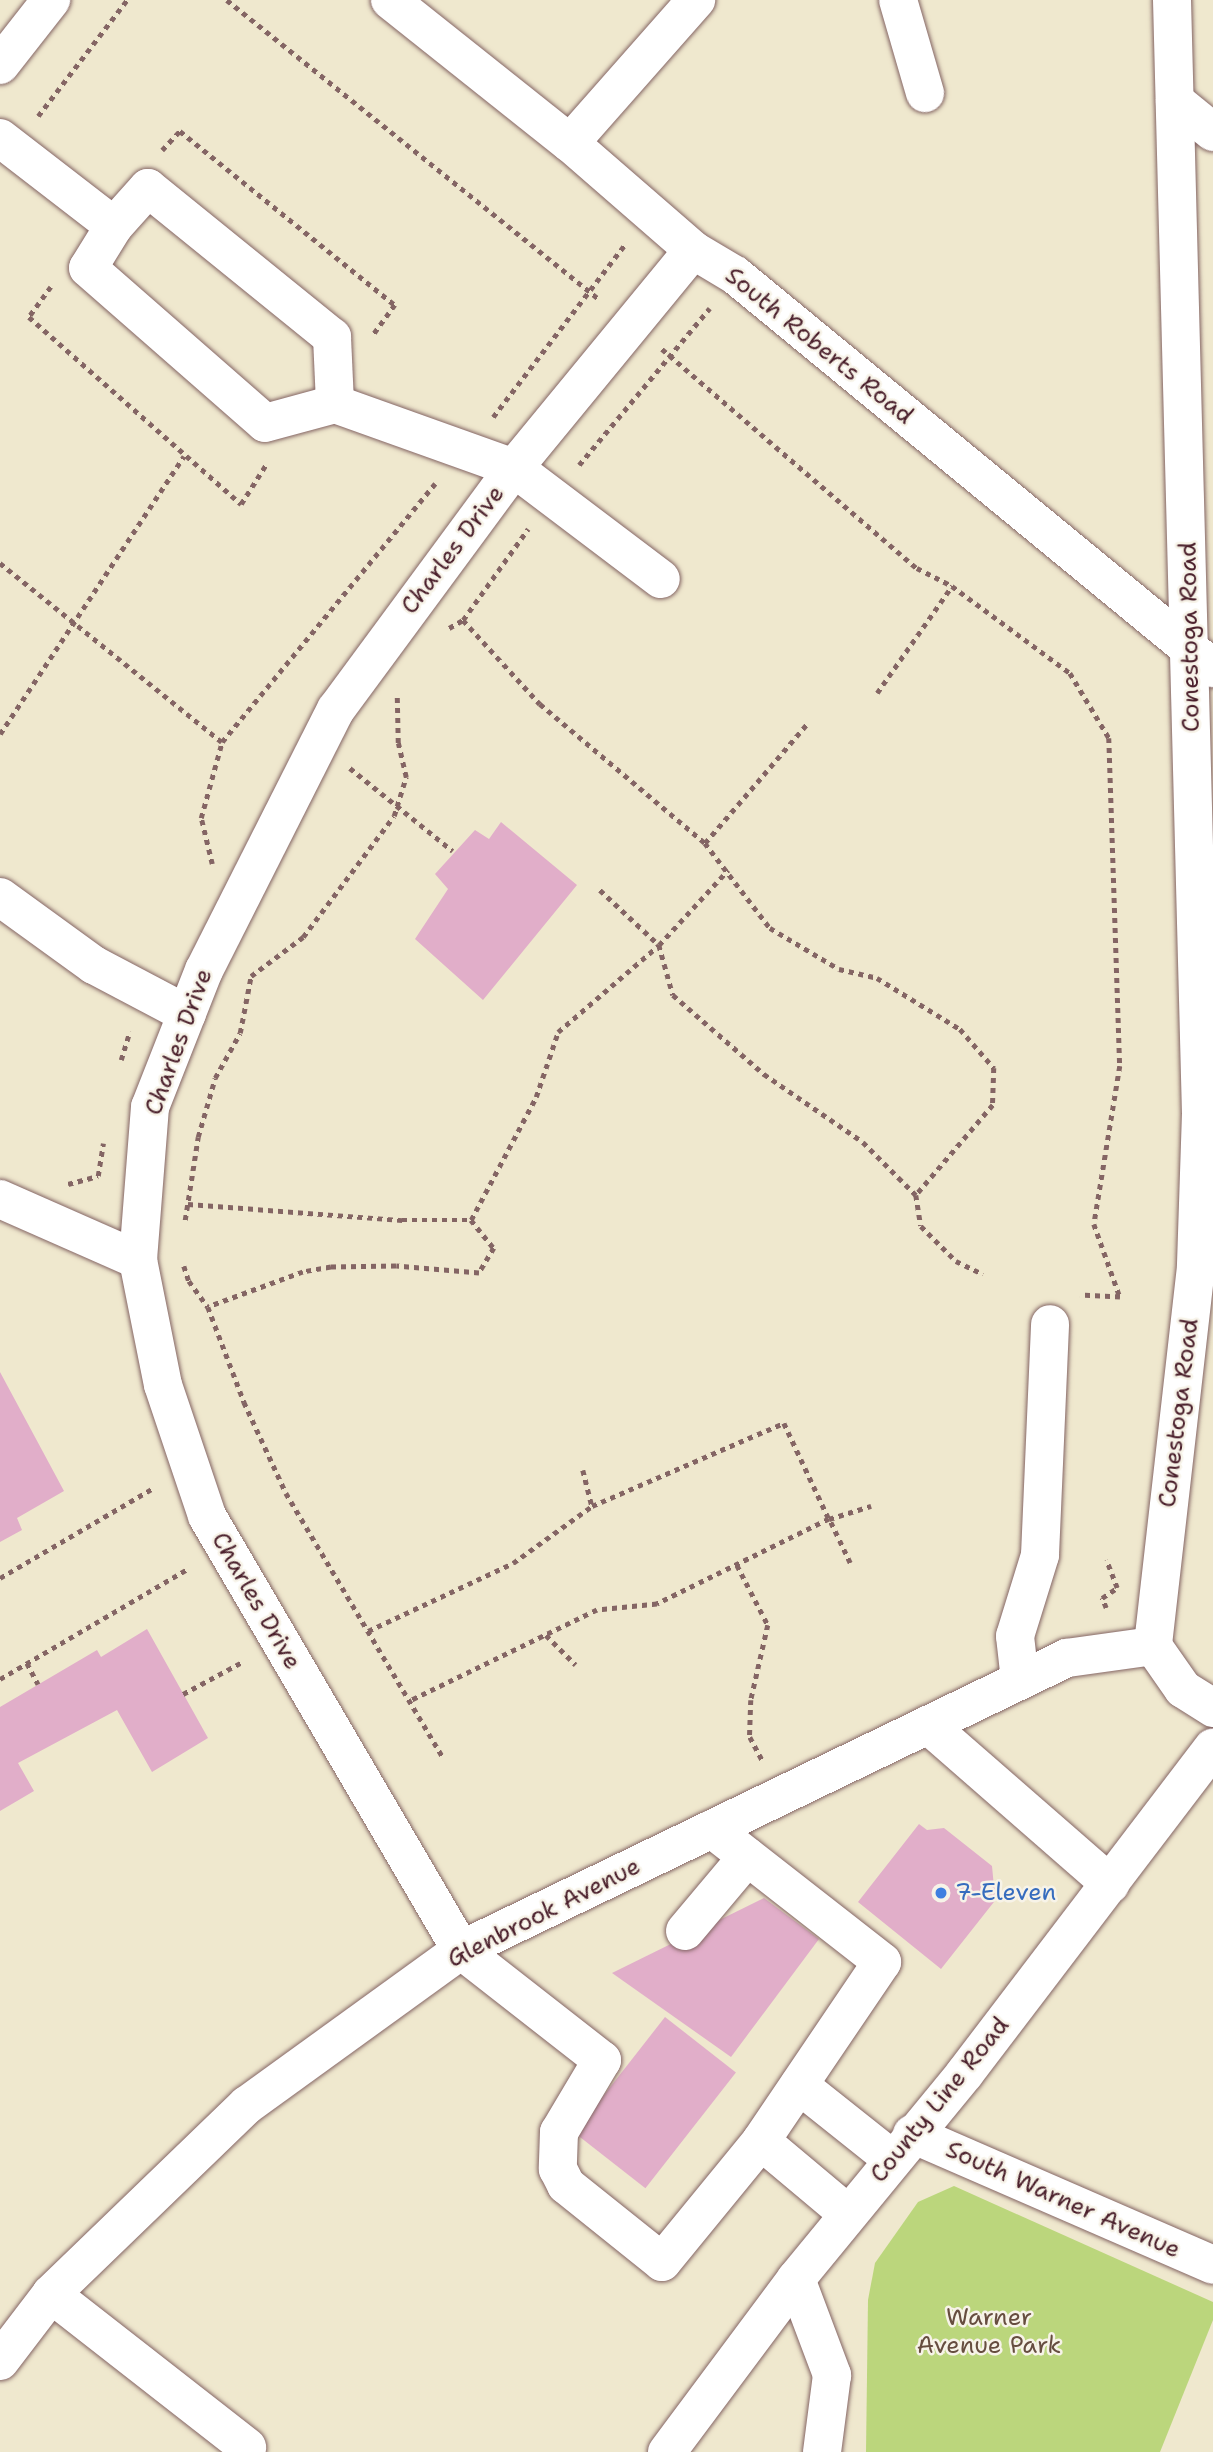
<!DOCTYPE html>
<style>
body{margin:0}
#map{position:relative;width:1213px;height:2452px;overflow:hidden;background:#efe8ce;font-family:"Shantell Sans",sans-serif}
div>[style]{position:absolute}
[style*='--x']{left:calc(var(--x)*1px);top:calc(var(--y)*1px);width:calc(var(--w)*1px);rotate:calc(var(--a)*1deg)}
.green>*{inset:0;background:#bbd67c}
.building>*{inset:0;background:#e1aec9;transform-origin:0 0}
.path>*{height:4.5px;margin-top:-2.25px;transform-origin:0;background:repeating-linear-gradient(90deg,#846564 0 5px,transparent 0 10px)}
.roads{filter:drop-shadow(0 0 2px #846564) drop-shadow(0 0 2px #846564)}
.minor>*{height:38px;margin:-19px;padding:0 19px;transform-origin:19px;border-radius:19px;background:#fff}
.major>*{height:38px;margin:-19px;padding:0 19px;transform-origin:19px;border-radius:19px;background:#fff}
.dots>*{width:19px;height:19px;translate:-50% -50%;box-sizing:border-box;border:4px solid #f7f3e8;border-radius:50%}
span{translate:-50% -50%;white-space:nowrap;text-align:center;line-height:1.15;-webkit-text-stroke:5px #f7f3e8;paint-order:stroke}
.street-label{font-size:24px;color:#4a1f2b}
.shop-label{font-size:24px;color:#366cbe}
.left{translate:0 -50%;text-align:left}
.park-label{font-size:24px;color:#664d3f}
</style>
<div id="map">
<div class="green">
<div style="clip-path:polygon(954px 2186px,1213px 2302px,1213px 2320px,1160px 2452px,866px 2452px,868px 2300px,875px 2263px,918px 2202px)"></div>
</div>
<div class="building">
<div style="clip-path:polygon(501px 822px,577px 885px,483px 1000px,415px 939px,448px 889px,435px 874px,475px 830px,489px 839px)"></div>
<div style="clip-path:polygon(0 1372px,64px 1491px,17px 1518px,22px 1530px,0 1542px)"></div>
<div style="clip-path:polygon(147px 1629px,208px 1738px,152px 1772px,117px 1710px,18px 1763px,34px 1791px,0 1811px,0 1707px,97px 1650px,101px 1657px)"></div>
<div style="clip-path:polygon(919px 1824px,927px 1830px,944px 1828px,992px 1866px,994px 1887px,1001px 1893px,941px 1969px,858px 1902px)"></div>
<div style="clip-path:polygon(764px 1898px,819px 1939px,731px 2057px,612px 1973px)"></div>
<div style="left:665px;top:2017px;width:90px;height:147px;rotate:38deg"></div>
</div>
<div class="path">
<div style="--x:227;--y:0;--w:479;--a:38.8"></div>
<div style="--x:38;--y:116;--w:146;--a:-52.5"></div>
<div style="--x:162;--y:150;--w:26;--a:-47"></div>
<div style="--x:180;--y:131;--w:277;--a:39"></div>
<div style="--x:395;--y:305;--w:37;--a:126"></div>
<div style="--x:51;--y:287;--w:37;--a:126"></div>
<div style="--x:29;--y:317;--w:283;--a:41.4"></div>
<div style="--x:241;--y:504;--w:49;--a:-57.6"></div>
<div style="--x:662;--y:349;--w:336;--a:40.7"></div>
<div style="--x:917;--y:568;--w:39;--a:27"></div>
<div style="--x:952;--y:586;--w:147;--a:36.4"></div>
<div style="--x:1070;--y:673;--w:76;--a:59"></div>
<div style="--x:1109;--y:738;--w:328;--a:88.1"></div>
<div style="--x:1120;--y:1066;--w:160;--a:99.3"></div>
<div style="--x:1094;--y:1224;--w:77;--a:70.4"></div>
<div style="--x:1120;--y:1297;--w:40;--a:-177.1"></div>
<div style="--x:493;--y:417;--w:219;--a:-52.6"></div>
<div style="--x:579;--y:465;--w:204;--a:-50.2"></div>
<div style="--x:0;--y:563;--w:285;--a:38.9"></div>
<div style="--x:463;--y:620;--w:114;--a:47.5"></div>
<div style="--x:540;--y:704;--w:216;--a:40.1"></div>
<div style="--x:705;--y:843;--w:107;--a:52.6"></div>
<div style="--x:770;--y:928;--w:80;--a:30.7"></div>
<div style="--x:839;--y:969;--w:39;--a:13"></div>
<div style="--x:877;--y:978;--w:97;--a:31.6"></div>
<div style="--x:960;--y:1029;--w:52;--a:48.9"></div>
<div style="--x:994;--y:1068;--w:37;--a:92"></div>
<div style="--x:993;--y:1105;--w:118;--a:130.5"></div>
<div style="--x:916;--y:1195;--w:31;--a:81"></div>
<div style="--x:921;--y:1226;--w:49;--a:45"></div>
<div style="--x:956;--y:1261;--w:30;--a:26"></div>
<div style="--x:449;--y:628;--w:16;--a:-30"></div>
<div style="--x:463;--y:620;--w:112;--a:-54.5"></div>
<div style="--x:877;--y:693;--w:131;--a:-55"></div>
<div style="--x:0;--y:734;--w:333;--a:-56.5"></div>
<div style="--x:350;--y:768;--w:132;--a:38.9"></div>
<div style="--x:705;--y:843;--w:157;--a:-49.4"></div>
<div style="--x:212;--y:864;--w:47;--a:-103.4"></div>
<div style="--x:201;--y:818;--w:79;--a:-74.6"></div>
<div style="--x:222;--y:742;--w:335;--a:-50.5"></div>
<div style="--x:600;--y:890;--w:81;--a:43"></div>
<div style="--x:659;--y:945;--w:52;--a:74.4"></div>
<div style="--x:673;--y:995;--w:121;--a:41"></div>
<div style="--x:764;--y:1074;--w:120;--a:34.5"></div>
<div style="--x:863;--y:1142;--w:75;--a:45"></div>
<div style="--x:121;--y:1060;--w:30;--a:-73"></div>
<div style="--x:68;--y:1184;--w:31;--a:-15"></div>
<div style="--x:98;--y:1176;--w:33;--a:-81"></div>
<div style="--x:188;--y:1204;--w:215;--a:4.3"></div>
<div style="--x:402;--y:1220;--w:69;--a:0"></div>
<div style="--x:471;--y:1220;--w:36;--a:51"></div>
<div style="--x:494;--y:1248;--w:29;--a:121"></div>
<div style="--x:479;--y:1273;--w:83;--a:-175.2"></div>
<div style="--x:396;--y:1266;--w:65;--a:179.1"></div>
<div style="--x:331;--y:1267;--w:28;--a:170"></div>
<div style="--x:303;--y:1272;--w:101;--a:159.8"></div>
<div style="--x:185;--y:1220;--w:84;--a:-81.1"></div>
<div style="--x:198;--y:1137;--w:61;--a:-73.9"></div>
<div style="--x:215;--y:1078;--w:51;--a:-60.9"></div>
<div style="--x:240;--y:1033;--w:58;--a:-79.1"></div>
<div style="--x:251;--y:976;--w:65;--a:-36.9"></div>
<div style="--x:303;--y:937;--w:151;--a:-53.1"></div>
<div style="--x:394;--y:816;--w:41;--a:-72.9"></div>
<div style="--x:406;--y:777;--w:35;--a:-103"></div>
<div style="--x:398;--y:743;--w:47;--a:-91.2"></div>
<div style="--x:471;--y:1220;--w:139;--a:-62.1"></div>
<div style="--x:536;--y:1097;--w:69;--a:-71.3"></div>
<div style="--x:558;--y:1032;--w:133;--a:-40.7"></div>
<div style="--x:659;--y:945;--w:102;--a:-47.4"></div>
<div style="--x:184;--y:1266;--w:16;--a:72"></div>
<div style="--x:189;--y:1281;--w:32;--a:54"></div>
<div style="--x:208;--y:1307;--w:102;--a:69.2"></div>
<div style="--x:244;--y:1402;--w:100;--a:65.2"></div>
<div style="--x:286;--y:1493;--w:309;--a:59.3"></div>
<div style="--x:583;--y:1470;--w:37;--a:76"></div>
<div style="--x:850;--y:1563;--w:49;--a:-115.5"></div>
<div style="--x:829;--y:1519;--w:44;--a:-17.2"></div>
<div style="--x:737;--y:1565;--w:68;--a:62.7"></div>
<div style="--x:768;--y:1625;--w:77;--a:102.8"></div>
<div style="--x:751;--y:1700;--w:37;--a:92"></div>
<div style="--x:750;--y:1737;--w:27;--a:62"></div>
<div style="--x:0;--y:1578;--w:176;--a:-30.4"></div>
<div style="--x:1106;--y:1608;--w:11;--a:-112"></div>
<div style="--x:1102;--y:1598;--w:18;--a:-34"></div>
<div style="--x:1117;--y:1588;--w:30;--a:-111"></div>
<div style="--x:368;--y:1631;--w:160;--a:-25.1"></div>
<div style="--x:513;--y:1563;--w:97;--a:-35.8"></div>
<div style="--x:592;--y:1506;--w:209;--a:-23.4"></div>
<div style="--x:784;--y:1423;--w:106;--a:64.9"></div>
<div style="--x:829;--y:1519;--w:192;--a:153.7"></div>
<div style="--x:657;--y:1604;--w:60;--a:174.3"></div>
<div style="--x:597;--y:1610;--w:208;--a:154.1"></div>
<div style="--x:546;--y:1635;--w:42;--a:45"></div>
<div style="--x:27;--y:1663;--w:24;--a:62"></div>
<div style="--x:0;--y:1679;--w:219;--a:-30.4"></div>
<div style="--x:183;--y:1694;--w:69;--a:-28.4"></div>
</div>
<div class="roads">
<div class="minor">
<div style="--x:390;--y:0;--w:230;--a:38.5"></div>
<div style="--x:570;--y:143;--w:163;--a:41"></div>
<div style="--x:693;--y:250;--w:49;--a:30.8"></div>
<div style="--x:735;--y:275;--w:619;--a:39.43"></div>
<div style="--x:898;--y:0;--w:97;--a:73.8"></div>
<div style="--x:0;--y:65;--w:83;--a:-51.9"></div>
<div style="--x:1175;--y:101;--w:49;--a:39.2"></div>
<div style="--x:0;--y:138;--w:144;--a:37.7"></div>
<div style="--x:114;--y:226;--w:49;--a:121.8"></div>
<div style="--x:88;--y:268;--w:235;--a:41.2"></div>
<div style="--x:265;--y:423;--w:73;--a:-15.2"></div>
<div style="--x:335;--y:404;--w:190;--a:19.7"></div>
<div style="--x:514;--y:468;--w:184;--a:37.1"></div>
<div style="--x:570;--y:143;--w:191;--a:-48.6"></div>
<div style="--x:114;--y:226;--w:51;--a:-48.2"></div>
<div style="--x:148;--y:188;--w:237;--a:39"></div>
<div style="--x:332;--y:337;--w:67;--a:87.4"></div>
<div style="--x:693;--y:250;--w:282;--a:129.4"></div>
<div style="--x:514;--y:468;--w:300;--a:126.4"></div>
<div style="--x:336;--y:709;--w:292;--a:116.8"></div>
<div style="--x:204;--y:970;--w:147;--a:111.5"></div>
<div style="--x:150;--y:1107;--w:153;--a:94.5"></div>
<div style="--x:138;--y:1260;--w:127;--a:78.7"></div>
<div style="--x:163;--y:1385;--w:138;--a:71.4"></div>
<div style="--x:207;--y:1516;--w:503;--a:59.66"></div>
<div style="--x:461;--y:1950;--w:179;--a:38"></div>
<div style="--x:602;--y:2060;--w:84;--a:120.8"></div>
<div style="--x:559;--y:2132;--w:37;--a:92"></div>
<div style="--x:558;--y:2169;--w:18;--a:63"></div>
<div style="--x:566;--y:2185;--w:123;--a:38.7"></div>
<div style="--x:662;--y:2262;--w:156;--a:-50.7"></div>
<div style="--x:0;--y:897;--w:116;--a:35.9"></div>
<div style="--x:94;--y:965;--w:105;--a:27.8"></div>
<div style="--x:0;--y:1199;--w:151;--a:23.8"></div>
<div style="--x:1020;--y:1680;--w:44;--a:-96.5"></div>
<div style="--x:1015;--y:1636;--w:85;--a:-72.8"></div>
<div style="--x:1040;--y:1555;--w:231;--a:-87.5"></div>
<div style="--x:928;--y:1725;--w:242;--a:41.1"></div>
<div style="--x:712;--y:1829;--w:216;--a:38"></div>
<div style="--x:882;--y:1962;--w:216;--a:124.1"></div>
<div style="--x:761;--y:2141;--w:114;--a:40"></div>
<div style="--x:685;--y:1931;--w:97;--a:-50"></div>
<div style="--x:799;--y:2085;--w:119;--a:38.5"></div>
<div style="--x:912;--y:2134;--w:328;--a:23.5"></div>
<div style="--x:796;--y:2279;--w:103;--a:69.4"></div>
<div style="--x:832;--y:2375;--w:78;--a:97.4"></div>
<div style="--x:51;--y:2294;--w:249;--a:38"></div>
<div style="--x:0;--y:2361;--w:84;--a:-52.7"></div>
<div style="--x:51;--y:2294;--w:272;--a:-44"></div>
<div style="--x:247;--y:2105;--w:264;--a:-35.9"></div>
<div style="--x:461;--y:1950;--w:673;--a:-25.73"></div>
<div style="--x:1067;--y:1658;--w:87;--a:-7.9"></div>
</div>
<div class="major">
<div style="--x:1172;--y:0;--w:1113;--a:88.51"></div>
<div style="--x:1201;--y:1113;--w:154;--a:91.9"></div>
<div style="--x:1196;--y:1267;--w:381;--a:96.5"></div>
<div style="--x:1153;--y:1646;--w:52;--a:55.1"></div>
<div style="--x:1183;--y:1689;--w:36;--a:32"></div>
<div style="--x:667;--y:2452;--w:216;--a:-53.3"></div>
<div style="--x:796;--y:2279;--w:266;--a:-50.6"></div>
<div style="--x:965;--y:2073;--w:409;--a:-52.7"></div>
</div>
</div>
<div class="dots">
<div style="left:941px;top:1893px;background:#3f7fe0"></div>
</div>
<div class="street-label">
<span style="left:819px;top:346px;rotate:39deg">South Roberts Road</span>
<span style="left:453px;top:550px;rotate:-53deg">Charles Drive</span>
<span style="left:1190px;top:637px;rotate:-91deg">Conestoga Road</span>
<span style="left:179px;top:1042px;rotate:-70deg">Charles Drive</span>
<span style="left:1179px;top:1413px;rotate:-83deg">Conestoga Road</span>
<span style="left:256px;top:1601px;rotate:60deg">Charles Drive</span>
<span style="left:544px;top:1913px;rotate:-27deg">Glenbrook Avenue</span>
<span style="left:940px;top:2100px;rotate:-51deg">County Line Road</span>
<span style="left:1063px;top:2200px;rotate:24deg">South Warner Avenue</span>
</div>
<div class="shop-label">
<span class="left" style="left:955px;top:1893px">7-Eleven</span>
</div>
<div class="park-label">
<span style="left:989px;top:2332px">Warner<br>Avenue Park</span>
</div>
</div>
